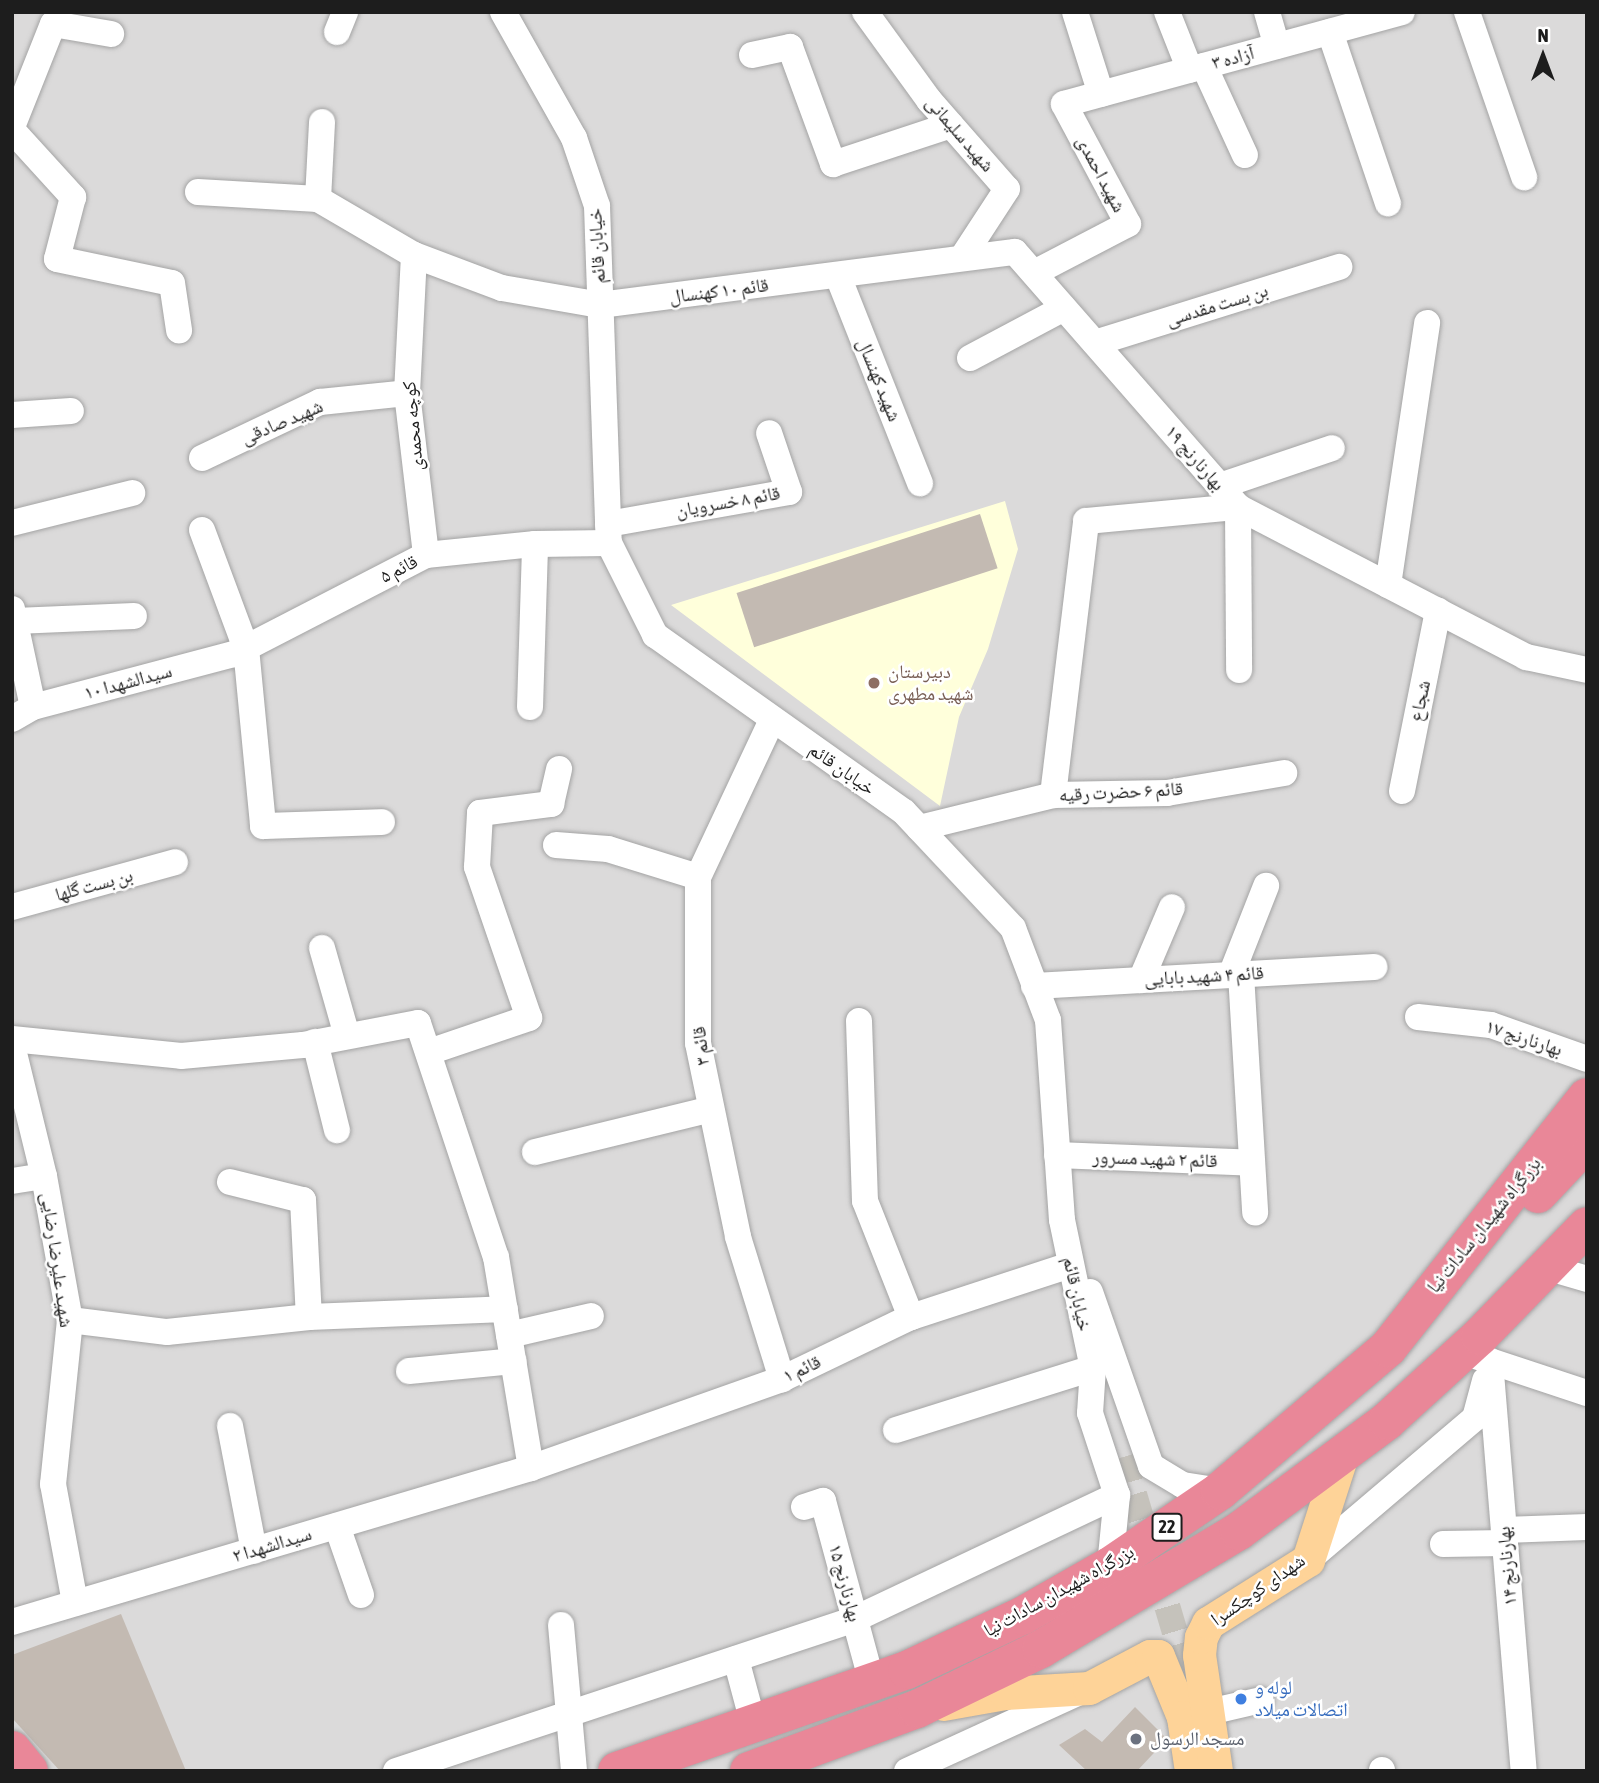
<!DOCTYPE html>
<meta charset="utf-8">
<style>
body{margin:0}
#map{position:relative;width:1599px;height:1783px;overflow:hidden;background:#efebe2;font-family:"Asap Condensed","Noto Naskh Arabic",sans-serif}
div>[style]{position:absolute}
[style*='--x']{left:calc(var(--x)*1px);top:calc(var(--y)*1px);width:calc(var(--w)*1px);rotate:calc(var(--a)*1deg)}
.residential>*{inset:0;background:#dbdada;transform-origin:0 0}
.education>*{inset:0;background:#ffffdb}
.building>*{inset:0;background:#c3bab2;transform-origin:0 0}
.minor-tunnel>*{height:26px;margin-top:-13px;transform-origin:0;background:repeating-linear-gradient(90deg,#c5c2bb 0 26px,transparent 0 39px)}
.roads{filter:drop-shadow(0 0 2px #a4a4a4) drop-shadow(0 0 2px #a4a4a4)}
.minor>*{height:26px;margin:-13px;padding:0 13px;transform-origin:13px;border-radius:13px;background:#fff}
.major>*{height:33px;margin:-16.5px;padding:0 16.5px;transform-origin:16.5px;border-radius:16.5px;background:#fed398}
.highway>*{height:38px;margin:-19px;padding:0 19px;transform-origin:19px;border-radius:19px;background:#e98798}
.dots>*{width:19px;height:19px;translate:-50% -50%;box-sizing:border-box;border:4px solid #fff;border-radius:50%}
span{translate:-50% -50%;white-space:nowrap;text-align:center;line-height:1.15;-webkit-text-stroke:5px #fff;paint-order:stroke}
.shield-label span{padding:2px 5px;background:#fff;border:2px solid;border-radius:5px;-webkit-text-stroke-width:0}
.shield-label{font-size:18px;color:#1d1d1d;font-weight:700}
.street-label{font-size:19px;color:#1d1d1d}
.education-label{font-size:19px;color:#785e54}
.left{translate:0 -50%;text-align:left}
.shop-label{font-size:19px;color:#366cbe}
.worship-label{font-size:19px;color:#5b616d}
.frame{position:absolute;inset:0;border:14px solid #1d1d1d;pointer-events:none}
.north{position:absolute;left:1508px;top:21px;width:70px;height:70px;-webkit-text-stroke:5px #fff;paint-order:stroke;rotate:0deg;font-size:19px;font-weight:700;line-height:28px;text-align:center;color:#1d1d1d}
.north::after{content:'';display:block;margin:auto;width:24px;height:32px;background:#1d1d1d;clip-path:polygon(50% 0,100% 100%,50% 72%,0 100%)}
</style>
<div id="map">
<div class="residential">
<div style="left:12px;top:12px;width:1575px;height:1759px"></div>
</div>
<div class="education">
<div style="clip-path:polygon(1005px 501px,1018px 549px,988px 649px,959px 717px,940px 806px,671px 605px)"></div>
</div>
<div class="building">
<div style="left:980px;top:514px;width:57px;height:256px;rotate:72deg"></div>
<div style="clip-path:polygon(121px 1614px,186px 1771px,60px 1771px,12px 1718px,12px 1655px)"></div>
<div style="clip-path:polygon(1135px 1707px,1167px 1739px,1137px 1771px,1087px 1771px,1059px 1745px,1085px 1729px,1102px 1742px)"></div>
</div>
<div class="minor-tunnel">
<div style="--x:1123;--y:1457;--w:228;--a:73.5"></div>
</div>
<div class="roads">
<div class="minor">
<div style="--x:503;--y:12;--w:145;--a:60.6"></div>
<div style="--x:574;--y:138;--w:72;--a:71.3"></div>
<div style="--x:597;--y:206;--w:337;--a:88"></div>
<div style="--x:609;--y:543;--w:103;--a:63.4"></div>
<div style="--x:655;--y:635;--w:305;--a:35.4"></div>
<div style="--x:904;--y:812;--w:159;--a:46.8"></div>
<div style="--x:1013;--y:928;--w:98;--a:69.2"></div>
<div style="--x:1048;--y:1020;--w:200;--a:86"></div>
<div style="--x:1062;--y:1220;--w:151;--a:78.2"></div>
<div style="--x:1093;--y:1368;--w:45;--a:93.8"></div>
<div style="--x:1090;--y:1413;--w:86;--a:71.8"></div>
<div style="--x:1117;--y:1495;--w:71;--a:95.6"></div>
<div style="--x:865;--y:12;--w:109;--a:54"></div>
<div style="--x:929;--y:100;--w:118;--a:48.8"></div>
<div style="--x:1007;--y:189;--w:82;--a:123.1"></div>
<div style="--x:1075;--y:12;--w:86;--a:72.4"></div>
<div style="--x:1167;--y:12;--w:62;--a:68.4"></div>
<div style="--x:1267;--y:12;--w:35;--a:74"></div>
<div style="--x:1467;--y:12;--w:175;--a:70.9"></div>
<div style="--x:337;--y:32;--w:22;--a:-68"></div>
<div style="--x:1330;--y:32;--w:181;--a:71.3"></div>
<div style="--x:752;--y:55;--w:39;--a:-12"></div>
<div style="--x:790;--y:47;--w:125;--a:69.8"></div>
<div style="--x:833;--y:164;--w:124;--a:-18.3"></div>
<div style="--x:1204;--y:66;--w:98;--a:65.3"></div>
<div style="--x:12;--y:127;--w:111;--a:-68.3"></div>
<div style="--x:53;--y:24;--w:59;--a:9.8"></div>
<div style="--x:12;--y:130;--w:91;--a:47.7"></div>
<div style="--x:73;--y:197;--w:64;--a:104.5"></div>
<div style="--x:57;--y:259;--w:117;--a:11.8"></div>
<div style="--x:172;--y:283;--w:48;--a:81.5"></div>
<div style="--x:198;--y:192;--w:120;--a:3.3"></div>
<div style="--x:318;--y:199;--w:111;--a:30.3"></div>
<div style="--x:414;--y:255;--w:94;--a:20.6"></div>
<div style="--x:502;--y:288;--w:99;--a:9.8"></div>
<div style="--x:600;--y:305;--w:418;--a:-7.3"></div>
<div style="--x:1015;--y:252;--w:339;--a:48.8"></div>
<div style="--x:1238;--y:507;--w:325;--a:27.5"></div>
<div style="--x:1526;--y:657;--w:62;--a:12"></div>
<div style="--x:318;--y:199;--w:77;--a:-87"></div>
<div style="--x:414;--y:255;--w:138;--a:92.9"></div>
<div style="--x:407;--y:393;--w:163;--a:83.3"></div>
<div style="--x:1034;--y:273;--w:106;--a:-27.5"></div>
<div style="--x:1128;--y:224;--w:136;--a:-118.1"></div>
<div style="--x:1064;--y:104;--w:350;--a:-15.2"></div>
<div style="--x:838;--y:276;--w:223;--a:68.4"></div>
<div style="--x:1095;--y:343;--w:256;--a:-17.3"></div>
<div style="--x:970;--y:358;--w:106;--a:-28"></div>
<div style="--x:12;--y:415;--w:59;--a:-3.9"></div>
<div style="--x:202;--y:458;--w:131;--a:-25.4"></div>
<div style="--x:320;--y:402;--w:87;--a:-5.9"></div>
<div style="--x:1220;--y:486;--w:118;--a:-18.7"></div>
<div style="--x:12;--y:523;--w:124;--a:-14"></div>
<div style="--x:608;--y:524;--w:184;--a:-10"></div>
<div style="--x:789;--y:492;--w:62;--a:-108.7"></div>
<div style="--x:202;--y:530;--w:126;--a:69.6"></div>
<div style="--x:246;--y:648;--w:179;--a:84.5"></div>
<div style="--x:263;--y:826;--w:119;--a:-1.9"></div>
<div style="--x:1388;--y:585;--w:265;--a:-81.5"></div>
<div style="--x:12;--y:609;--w:100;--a:77.9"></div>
<div style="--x:15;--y:621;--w:119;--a:-2.4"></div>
<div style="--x:530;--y:707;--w:163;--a:-88.2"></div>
<div style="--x:12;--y:719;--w:24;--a:-30"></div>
<div style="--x:33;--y:707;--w:208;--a:-14.8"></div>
<div style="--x:234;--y:654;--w:216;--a:-27.3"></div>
<div style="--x:426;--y:555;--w:110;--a:-5.8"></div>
<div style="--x:535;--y:544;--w:74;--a:-0.8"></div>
<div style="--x:772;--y:720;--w:174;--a:115.2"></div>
<div style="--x:698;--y:877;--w:166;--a:90"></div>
<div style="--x:698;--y:1043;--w:198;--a:78.3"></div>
<div style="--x:738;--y:1237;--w:149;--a:72.8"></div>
<div style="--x:1402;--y:791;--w:184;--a:-78.7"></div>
<div style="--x:1053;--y:795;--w:276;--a:-83.1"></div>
<div style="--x:1086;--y:521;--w:153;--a:-5.3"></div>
<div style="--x:1238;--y:507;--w:163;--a:89.6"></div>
<div style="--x:919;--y:828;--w:138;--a:-13.8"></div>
<div style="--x:1053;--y:795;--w:114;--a:-1"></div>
<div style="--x:1167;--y:793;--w:119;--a:-9.7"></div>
<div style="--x:556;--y:845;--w:52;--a:4.4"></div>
<div style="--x:608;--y:849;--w:94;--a:17.3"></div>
<div style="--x:12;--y:907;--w:169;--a:-15.4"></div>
<div style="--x:322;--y:948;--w:91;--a:74.1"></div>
<div style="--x:1241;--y:974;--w:239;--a:86.6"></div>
<div style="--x:1231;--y:975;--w:96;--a:-68.5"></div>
<div style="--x:1141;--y:980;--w:79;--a:-67"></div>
<div style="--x:1034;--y:986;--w:341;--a:-3.2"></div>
<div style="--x:1418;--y:1017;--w:73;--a:6.3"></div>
<div style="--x:1491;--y:1025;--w:102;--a:19.5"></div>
<div style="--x:859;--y:1021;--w:180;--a:88.1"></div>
<div style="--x:865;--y:1201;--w:125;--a:68.4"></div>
<div style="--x:12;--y:1039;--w:170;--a:5.7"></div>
<div style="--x:181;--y:1056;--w:122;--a:-5.2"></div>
<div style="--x:303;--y:1045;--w:117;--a:-10.8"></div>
<div style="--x:418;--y:1023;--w:247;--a:71.6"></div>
<div style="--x:496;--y:1257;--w:214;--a:80.6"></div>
<div style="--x:315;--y:1042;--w:91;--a:76"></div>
<div style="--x:12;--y:1045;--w:135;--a:76.3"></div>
<div style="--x:44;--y:1176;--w:146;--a:79.8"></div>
<div style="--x:70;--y:1320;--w:165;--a:95.9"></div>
<div style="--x:53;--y:1484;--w:121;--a:79.5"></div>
<div style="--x:429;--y:1052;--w:106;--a:-18.8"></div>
<div style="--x:529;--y:1018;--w:160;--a:-109"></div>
<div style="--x:477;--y:867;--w:54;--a:-86.8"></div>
<div style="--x:480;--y:813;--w:72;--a:-7.2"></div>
<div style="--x:551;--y:804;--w:36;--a:-77"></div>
<div style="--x:535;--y:1152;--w:181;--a:-13.7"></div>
<div style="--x:1057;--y:1155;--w:195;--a:2.3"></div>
<div style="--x:12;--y:1181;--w:32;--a:-9"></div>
<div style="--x:230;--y:1182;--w:75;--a:13.9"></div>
<div style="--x:303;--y:1200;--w:117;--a:87.1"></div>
<div style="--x:1546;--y:1267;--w:43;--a:16.3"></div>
<div style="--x:1090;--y:1292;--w:184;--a:70.7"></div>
<div style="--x:1151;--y:1466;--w:37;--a:31"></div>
<div style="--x:1183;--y:1485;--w:37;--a:9"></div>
<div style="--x:70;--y:1320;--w:98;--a:7.1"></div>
<div style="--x:167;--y:1332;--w:143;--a:-6"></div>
<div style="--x:309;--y:1317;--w:196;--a:-2.3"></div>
<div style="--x:509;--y:1335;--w:84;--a:-13"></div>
<div style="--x:1475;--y:1356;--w:118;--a:18.3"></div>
<div style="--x:1490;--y:1361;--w:411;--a:85.3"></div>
<div style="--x:409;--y:1371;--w:105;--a:-5.4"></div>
<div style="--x:230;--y:1426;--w:127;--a:79.1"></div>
<div style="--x:896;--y:1430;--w:207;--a:-17.5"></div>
<div style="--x:804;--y:1507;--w:20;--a:-18"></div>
<div style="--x:823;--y:1501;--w:188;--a:74.9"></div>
<div style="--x:337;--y:1526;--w:73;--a:70.8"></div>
<div style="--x:1504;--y:1530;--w:83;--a:-2.1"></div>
<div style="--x:1443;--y:1544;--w:62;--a:-0.9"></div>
<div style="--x:1308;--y:1560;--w:219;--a:-40.4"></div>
<div style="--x:1475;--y:1418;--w:39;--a:-75"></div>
<div style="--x:12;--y:1622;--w:541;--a:-16.53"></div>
<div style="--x:531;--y:1468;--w:266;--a:-19.5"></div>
<div style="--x:782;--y:1379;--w:143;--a:-25.7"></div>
<div style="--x:911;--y:1317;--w:167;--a:-18.1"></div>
<div style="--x:561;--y:1625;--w:147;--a:84.9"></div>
<div style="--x:736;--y:1659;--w:69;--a:75"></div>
<div style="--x:1199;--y:1695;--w:20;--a:60"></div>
<div style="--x:1209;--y:1712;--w:53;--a:-13"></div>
<div style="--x:1382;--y:1770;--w:1;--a:90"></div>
<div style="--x:396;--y:1771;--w:484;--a:-18.3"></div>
<div style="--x:855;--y:1619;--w:290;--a:-25.3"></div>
<div style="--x:907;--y:1771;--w:187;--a:-24.6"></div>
</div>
<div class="major">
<div style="--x:943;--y:1704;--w:63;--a:-10.1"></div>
<div style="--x:1005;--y:1693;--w:84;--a:-3.4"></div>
<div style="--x:1089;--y:1688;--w:69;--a:-27.7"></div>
<div style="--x:1150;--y:1656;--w:8;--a:0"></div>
<div style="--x:1158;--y:1656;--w:66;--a:67.7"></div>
<div style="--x:1183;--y:1717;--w:55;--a:81.6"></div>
<div style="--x:1216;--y:1771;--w:117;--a:-98.3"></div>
<div style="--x:1199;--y:1655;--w:18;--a:-84"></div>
<div style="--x:1201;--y:1637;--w:16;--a:-63"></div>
<div style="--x:1208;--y:1623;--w:118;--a:-32.2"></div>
<div style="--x:1308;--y:1560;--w:110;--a:-72.1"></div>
</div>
<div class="highway">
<div style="--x:1538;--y:1194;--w:71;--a:-46.7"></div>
<div style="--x:12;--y:1750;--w:27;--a:51"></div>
<div style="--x:617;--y:1771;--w:307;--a:-19.2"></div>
<div style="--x:907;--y:1670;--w:127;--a:-25.2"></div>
<div style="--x:1022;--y:1616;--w:101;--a:-29.6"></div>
<div style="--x:1110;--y:1566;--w:133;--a:-34.3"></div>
<div style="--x:1220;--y:1491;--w:221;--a:-40.4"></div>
<div style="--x:1388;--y:1348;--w:320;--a:-51.6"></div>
<div style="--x:749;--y:1771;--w:179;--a:-20.3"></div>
<div style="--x:917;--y:1709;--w:138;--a:-25.8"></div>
<div style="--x:1041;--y:1649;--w:230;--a:-30.8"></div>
<div style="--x:1239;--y:1531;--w:184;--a:-36.6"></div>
<div style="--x:1387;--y:1421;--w:126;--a:-42.4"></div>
<div style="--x:1480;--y:1336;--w:153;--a:-45.8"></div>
</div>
</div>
<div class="dots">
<div style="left:874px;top:683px;background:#8d6e63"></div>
<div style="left:1241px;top:1699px;background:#3f7fe0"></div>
<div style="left:1136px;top:1739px;background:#6b7280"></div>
</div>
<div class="shield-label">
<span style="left:1167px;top:1527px">22</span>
</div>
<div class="street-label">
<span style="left:1233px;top:58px;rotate:-15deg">آزاده ۳</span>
<span style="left:960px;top:134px;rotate:49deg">شهید سلیمانی</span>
<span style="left:1101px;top:174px;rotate:62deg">شهید احمدی</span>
<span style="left:597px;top:246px;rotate:-93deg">خیابان قائم</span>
<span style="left:719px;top:291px;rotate:-7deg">قائم ۱۰ کهنسال</span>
<span style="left:1217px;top:305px;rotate:-17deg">بن بست مقدسی</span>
<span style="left:879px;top:380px;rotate:68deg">شهید کهنسال</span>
<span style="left:282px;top:422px;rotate:-23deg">شهید صادقی</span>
<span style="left:413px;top:426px;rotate:-95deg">کوچه محمدی</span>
<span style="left:1195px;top:458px;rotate:49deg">بهارنارنج ۱۹</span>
<span style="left:728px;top:502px;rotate:-10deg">قائم ۸ خسرویان</span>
<span style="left:399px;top:569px;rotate:-27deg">قائم ۵</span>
<span style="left:128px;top:682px;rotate:-15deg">سیدالشهدا ۱۰</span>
<span style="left:1420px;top:701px;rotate:-78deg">شجاع</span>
<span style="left:842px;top:769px;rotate:35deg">خیابان قائم</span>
<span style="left:1121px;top:792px;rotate:-3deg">قائم ۶ حضرت رقیه</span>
<span style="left:94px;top:885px;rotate:-15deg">بن بست گلها</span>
<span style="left:1204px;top:976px;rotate:-3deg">قائم ۴ شهید بابایی</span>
<span style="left:1524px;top:1038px;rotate:18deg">بهارنارنج ۱۷</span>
<span style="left:701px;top:1046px;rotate:-97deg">قائم ۳</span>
<span style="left:1155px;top:1159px;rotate:2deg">قائم ۲ شهید مسرور</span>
<span style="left:1484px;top:1225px;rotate:-51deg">بزرگراه شهیدان سادات نیا</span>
<span style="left:57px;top:1260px;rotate:82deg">شهید علیرضا رضایی</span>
<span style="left:1077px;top:1294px;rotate:78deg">خیابان قائم</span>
<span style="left:802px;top:1369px;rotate:-25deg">قائم ۱</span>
<span style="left:272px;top:1545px;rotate:-17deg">سیدالشهدا ۲</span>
<span style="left:1507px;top:1566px;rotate:-95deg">بهارنارنج ۱۴</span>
<span style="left:845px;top:1583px;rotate:75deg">بهارنارنج ۱۵</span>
<span style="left:1258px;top:1590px;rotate:-35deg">شهدای کوچکسرا</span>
<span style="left:1059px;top:1591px;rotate:-29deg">بزرگراه شهیدان سادات نیا</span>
</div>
<div class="education-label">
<span class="left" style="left:888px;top:683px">دبیرستان<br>شهید مطهری</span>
</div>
<div class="shop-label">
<span class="left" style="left:1255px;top:1699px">لوله و<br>اتصالات میلاد</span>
</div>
<div class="worship-label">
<span class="left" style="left:1150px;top:1739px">مسجد الرسول</span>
</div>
<div class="frame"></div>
<div class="north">N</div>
</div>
